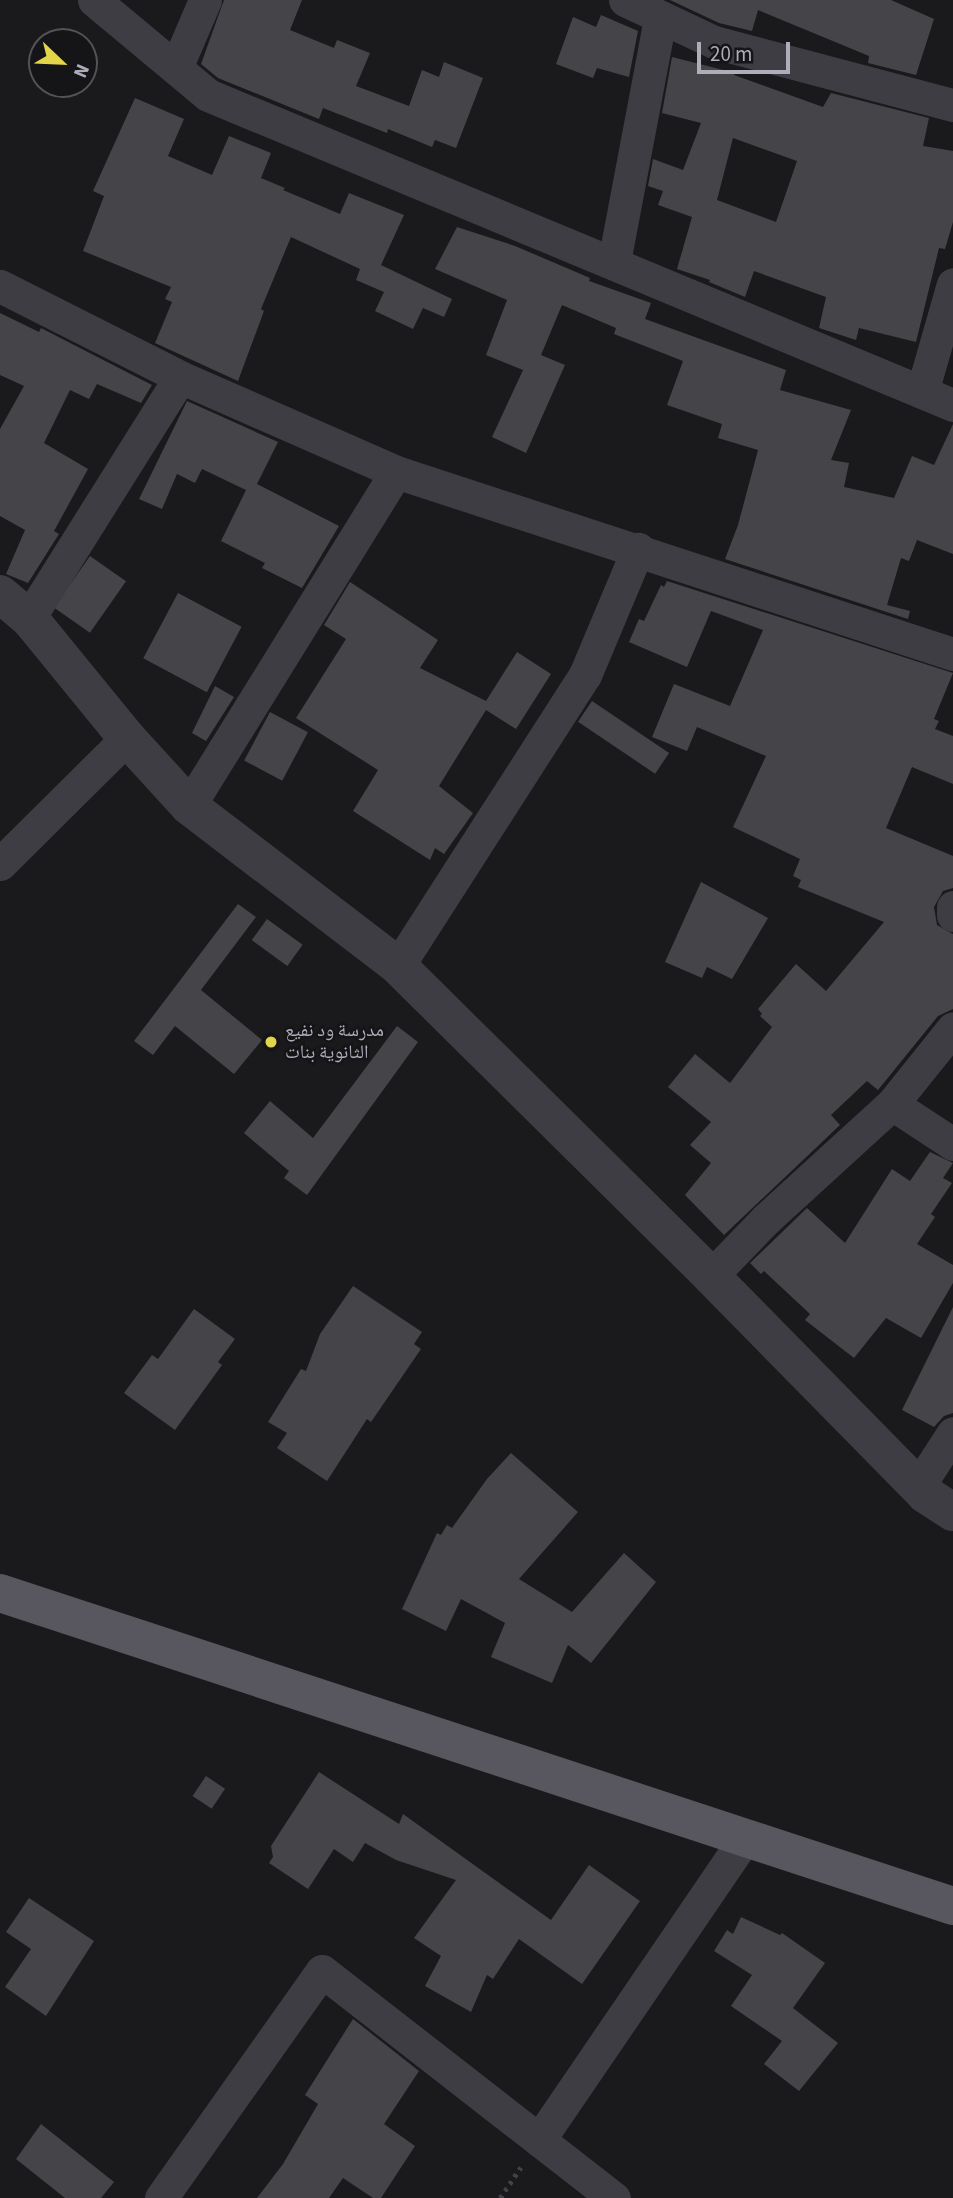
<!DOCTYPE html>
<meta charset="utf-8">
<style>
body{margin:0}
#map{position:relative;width:953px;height:2198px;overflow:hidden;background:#1a1a1c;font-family:"Source Sans 3","Noto Naskh Arabic",sans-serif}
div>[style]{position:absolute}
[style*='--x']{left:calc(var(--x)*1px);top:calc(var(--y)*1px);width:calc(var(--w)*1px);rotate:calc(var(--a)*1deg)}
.building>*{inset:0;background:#454449;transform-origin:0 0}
.path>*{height:4.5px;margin-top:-2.25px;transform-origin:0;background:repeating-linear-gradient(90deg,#414147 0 3.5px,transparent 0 8.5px)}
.minor>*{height:33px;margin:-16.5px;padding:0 16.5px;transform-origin:16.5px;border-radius:16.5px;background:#3e3d43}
.tertiary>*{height:38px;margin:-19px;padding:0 19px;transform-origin:19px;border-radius:19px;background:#3e3d43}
.primary>*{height:38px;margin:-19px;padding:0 19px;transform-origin:19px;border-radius:19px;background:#58575f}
.dots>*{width:19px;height:19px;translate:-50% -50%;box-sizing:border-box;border:4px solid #151517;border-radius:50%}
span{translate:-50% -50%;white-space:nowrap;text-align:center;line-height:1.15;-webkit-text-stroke:5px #151517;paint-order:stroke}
.poi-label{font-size:19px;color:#adaeba}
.left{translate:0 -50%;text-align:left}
.north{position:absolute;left:28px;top:28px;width:70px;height:70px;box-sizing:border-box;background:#151517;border:2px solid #525258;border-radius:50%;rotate:113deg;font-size:19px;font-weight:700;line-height:28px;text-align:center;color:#adaeba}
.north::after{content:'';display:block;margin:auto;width:24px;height:32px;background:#e3d54a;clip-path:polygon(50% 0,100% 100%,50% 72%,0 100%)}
.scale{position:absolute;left:697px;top:42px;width:93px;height:32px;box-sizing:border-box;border:4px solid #adaeba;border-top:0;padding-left:9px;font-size:21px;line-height:24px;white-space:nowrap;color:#adaeba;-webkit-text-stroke:5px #151517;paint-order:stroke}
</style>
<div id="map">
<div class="building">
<div style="clip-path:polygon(224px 0,302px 0,290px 30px,334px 48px,337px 40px,370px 53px,356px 86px,409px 106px,422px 70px,439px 77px,444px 62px,483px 78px,456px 148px,435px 140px,432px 147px,388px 129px,387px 133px,323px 108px,319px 119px,218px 78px,201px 64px)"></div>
<div style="clip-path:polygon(670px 0,891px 0,934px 19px,916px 75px,868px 63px,869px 56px,758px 10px,752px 31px,719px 23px)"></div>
<div style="clip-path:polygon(601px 15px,638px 31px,629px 77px,597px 68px,593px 78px,556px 64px,573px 17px,596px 27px)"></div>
<div style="clip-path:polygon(evenodd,672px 57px,735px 73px,734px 75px,823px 107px,831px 93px,929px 118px,923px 146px,953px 151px,953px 222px,945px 249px,939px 248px,916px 342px,859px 328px,856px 340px,819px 328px,826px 297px,754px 271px,745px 297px,709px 282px,710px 280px,677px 269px,692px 217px,658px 205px,663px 191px,648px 186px,653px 159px,683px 170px,701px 123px,662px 113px,672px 57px,733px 138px,797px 161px,776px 222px,717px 200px,733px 138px)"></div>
<div style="clip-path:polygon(135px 98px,184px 119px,168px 156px,212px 175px,229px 136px,271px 153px,261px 178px,285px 188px,283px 190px,340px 214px,349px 193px,404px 215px,381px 265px,452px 299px,444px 317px,423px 308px,413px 329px,375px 311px,384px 292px,356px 280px,360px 269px,291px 237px,261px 309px,264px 311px,238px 381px,155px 343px,172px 302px,165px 299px,171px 287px,83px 251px,104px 196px,93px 191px)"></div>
<div style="clip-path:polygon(457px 227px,515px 246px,590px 278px,589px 281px,651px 303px,645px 319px,786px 370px,780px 390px,851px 410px,831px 460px,849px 463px,844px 487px,894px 498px,912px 456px,934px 465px,953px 424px,953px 554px,917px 540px,909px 561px,901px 558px,887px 605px,910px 611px,908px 619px,725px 559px,738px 525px,758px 450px,718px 438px,722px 424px,667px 405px,683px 361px,614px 334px,616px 328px,562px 305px,541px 355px,565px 365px,526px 453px,492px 437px,523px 370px,486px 355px,507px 300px,435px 269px)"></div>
<div style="clip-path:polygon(0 313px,39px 332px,41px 328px,152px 385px,141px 403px,97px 384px,89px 399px,70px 390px,44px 443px,88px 469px,54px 531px,59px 534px,28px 583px,6px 574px,25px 530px,0 516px,0 429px,24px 386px,0 375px)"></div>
<div style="clip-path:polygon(187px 401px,278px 442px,257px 484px,339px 526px,302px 588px,262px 568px,265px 563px,221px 541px,246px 490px,202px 469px,195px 483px,177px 474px,162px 509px,139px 499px)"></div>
<div style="left:90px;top:556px;width:44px;height:63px;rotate:35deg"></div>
<div style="clip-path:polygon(667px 581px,953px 673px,934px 719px,939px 721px,935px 729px,953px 736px,953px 784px,912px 767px,886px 828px,953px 856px,953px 888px,943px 891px,934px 907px,937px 925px,953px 934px,953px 1009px,938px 1016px,878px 1090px,867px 1081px,831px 1115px,840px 1125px,724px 1235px,685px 1195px,711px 1163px,690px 1145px,711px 1122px,668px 1087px,695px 1054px,730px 1083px,772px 1027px,760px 1016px,762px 1014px,758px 1009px,796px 964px,826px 991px,884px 922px,798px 887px,801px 880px,793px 876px,800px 859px,733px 827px,766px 756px,697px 727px,687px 751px,652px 737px,674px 684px,730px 706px,763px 630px,711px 611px,687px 667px,629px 642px,639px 619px,644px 621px,661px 585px,664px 587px)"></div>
<div style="clip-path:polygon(350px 582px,438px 640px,420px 668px,486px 701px,517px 652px,551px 674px,516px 729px,486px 710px,439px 786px,473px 813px,444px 854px,435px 848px,430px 860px,353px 811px,378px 770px,296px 718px,346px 639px,324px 625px)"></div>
<div style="left:178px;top:593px;width:72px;height:74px;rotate:28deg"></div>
<div style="clip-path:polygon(215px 686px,234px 697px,206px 741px,192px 733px)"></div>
<div style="left:592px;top:701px;width:93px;height:25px;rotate:34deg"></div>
<div style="left:270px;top:712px;width:43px;height:55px;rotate:28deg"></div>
<div style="clip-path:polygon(701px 882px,768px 918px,732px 979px,707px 967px,702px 978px,665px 962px)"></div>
<div style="clip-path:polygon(238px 904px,256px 917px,201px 990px,262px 1040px,234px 1074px,175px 1026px,153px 1055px,134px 1041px)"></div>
<div style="left:267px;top:919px;width:44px;height:26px;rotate:36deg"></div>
<div style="clip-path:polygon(397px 1026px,418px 1042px,307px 1195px,284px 1178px,289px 1171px,244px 1133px,270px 1101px,313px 1138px)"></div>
<div style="clip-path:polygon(930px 1152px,953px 1163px,943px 1178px,952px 1183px,931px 1214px,935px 1217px,917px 1244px,953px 1265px,953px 1283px,921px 1338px,886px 1318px,854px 1358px,805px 1320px,810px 1314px,764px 1271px,761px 1274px,750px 1263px,807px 1208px,845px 1243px,892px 1169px,910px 1181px)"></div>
<div style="clip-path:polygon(353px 1286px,422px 1332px,414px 1344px,421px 1349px,371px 1422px,367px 1419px,327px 1481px,277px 1448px,287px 1433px,268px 1422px,301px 1369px,306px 1371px,320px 1334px)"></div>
<div style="clip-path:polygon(953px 1307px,953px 1413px,944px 1416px,934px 1427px,902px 1410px)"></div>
<div style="clip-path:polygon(194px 1309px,235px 1339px,218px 1362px,222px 1365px,175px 1430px,124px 1393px,152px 1355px,158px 1359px)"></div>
<div style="clip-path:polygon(511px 1453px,578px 1512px,519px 1579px,572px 1612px,624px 1553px,656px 1582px,591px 1663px,568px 1645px,552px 1683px,491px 1657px,505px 1623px,461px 1599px,446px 1631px,402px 1609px,437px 1533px,441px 1535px,447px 1525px,452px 1528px,487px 1479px)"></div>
<div style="clip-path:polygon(319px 1772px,399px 1824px,403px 1814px,551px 1920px,589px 1865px,640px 1901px,582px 1984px,519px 1939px,493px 1979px,487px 1975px,471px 2012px,425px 1986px,441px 1956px,414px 1938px,456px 1880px,396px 1860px,365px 1843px,353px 1862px,334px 1849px,308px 1889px,269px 1863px,273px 1857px,271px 1846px)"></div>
<div style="left:206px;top:1776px;width:23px;height:24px;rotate:34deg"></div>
<div style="clip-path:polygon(29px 1898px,94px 1941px,46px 2016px,5px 1987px,31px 1949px,6px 1932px)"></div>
<div style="clip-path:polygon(741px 1917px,780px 1935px,782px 1933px,825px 1963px,793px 2008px,838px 2043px,799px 2091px,764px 2064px,782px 2041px,731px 2006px,752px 1975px,714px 1951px,727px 1930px,733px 1934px)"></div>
<div style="clip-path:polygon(353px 2019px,419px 2071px,384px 2124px,415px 2146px,381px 2198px,373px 2198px,343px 2178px,329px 2198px,257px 2198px,283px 2164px,318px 2104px,305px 2095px)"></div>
<div style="clip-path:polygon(41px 2124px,114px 2182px,101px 2198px,65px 2198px,16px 2159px)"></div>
</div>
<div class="path">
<div style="--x:500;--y:2198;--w:37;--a:-56"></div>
</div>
<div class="minor">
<div style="--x:94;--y:0;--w:148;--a:39.8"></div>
<div style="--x:208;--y:95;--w:807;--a:22.59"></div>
<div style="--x:625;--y:0;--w:98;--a:25.3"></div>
<div style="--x:714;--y:42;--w:247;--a:14.8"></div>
<div style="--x:176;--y:68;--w:74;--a:-66.9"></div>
<div style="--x:614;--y:262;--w:248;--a:-79.3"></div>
<div style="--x:0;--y:286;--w:202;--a:26.8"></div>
<div style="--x:180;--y:377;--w:236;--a:23.7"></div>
<div style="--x:396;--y:472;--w:586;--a:18.09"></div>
<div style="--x:922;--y:392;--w:112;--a:-74"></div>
<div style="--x:29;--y:618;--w:284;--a:-57.9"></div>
<div style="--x:189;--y:806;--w:393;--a:-58.2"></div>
<div style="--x:0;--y:864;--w:179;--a:-44.8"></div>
<div style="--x:953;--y:907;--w:8;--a:90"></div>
<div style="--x:398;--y:966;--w:346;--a:-57.3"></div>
<div style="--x:585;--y:675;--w:137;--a:-67.2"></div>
<div style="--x:892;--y:1104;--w:73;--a:33.3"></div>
<div style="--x:711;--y:1276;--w:78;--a:-46"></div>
<div style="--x:765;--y:1220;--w:172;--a:-42.4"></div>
<div style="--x:892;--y:1104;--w:97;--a:-51.2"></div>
<div style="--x:918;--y:1487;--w:64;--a:-57.1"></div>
<div style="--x:539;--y:2140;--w:368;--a:-55.7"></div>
<div style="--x:161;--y:2198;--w:278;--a:-54.7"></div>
<div style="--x:322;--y:1971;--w:370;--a:37.9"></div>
</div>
<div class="tertiary">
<div style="--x:0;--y:594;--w:38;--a:40"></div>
<div style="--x:29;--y:618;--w:155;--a:50.8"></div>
<div style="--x:127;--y:738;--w:92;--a:47.6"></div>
<div style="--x:189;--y:806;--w:263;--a:37.4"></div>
<div style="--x:398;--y:966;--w:441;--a:44.7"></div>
<div style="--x:711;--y:1276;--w:305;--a:45.5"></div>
<div style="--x:925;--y:1494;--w:33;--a:33"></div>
</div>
<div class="primary">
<div style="--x:0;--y:1593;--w:1003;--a:18.18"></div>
</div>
<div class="dots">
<div style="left:271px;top:1042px;background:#e3d54a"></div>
</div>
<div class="poi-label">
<span class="left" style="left:285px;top:1042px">مدرسة ود نفيع<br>الثانوية بنات</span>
</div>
<div class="north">N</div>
<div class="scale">20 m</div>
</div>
